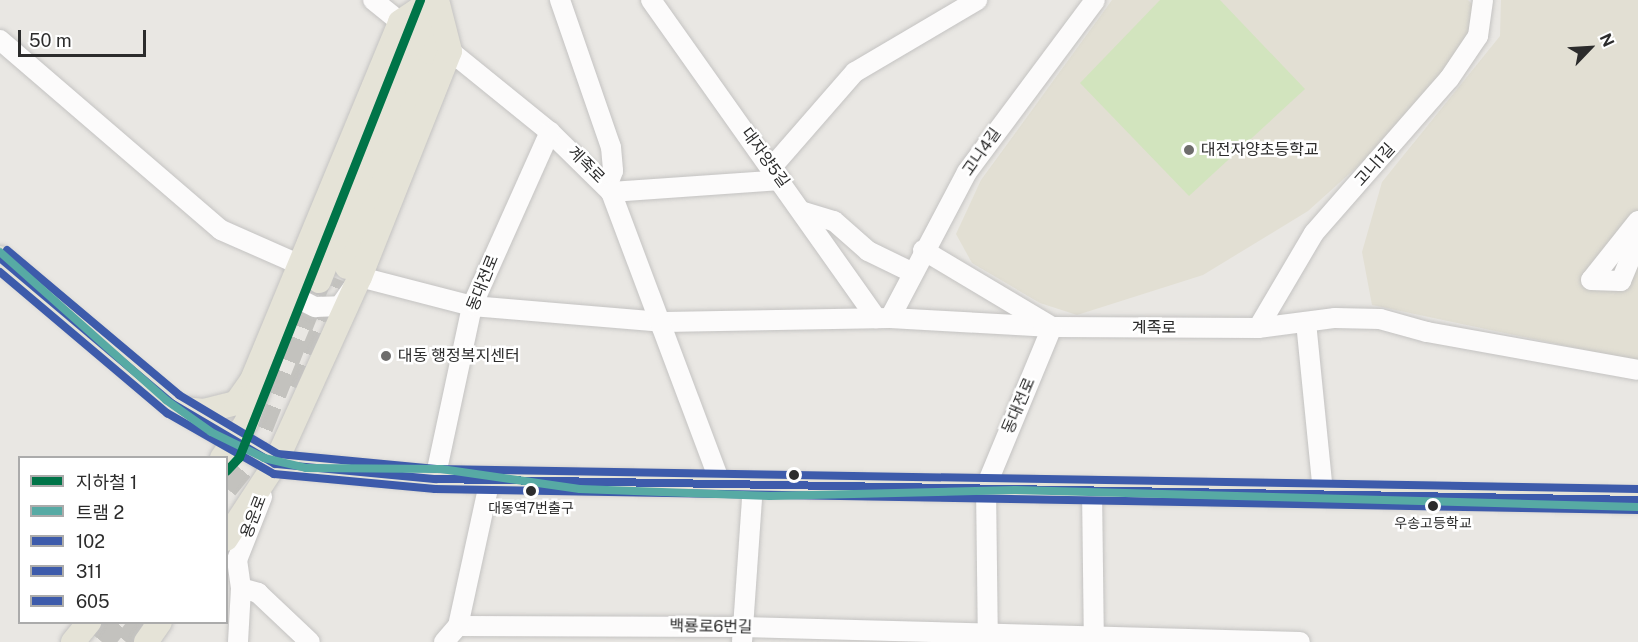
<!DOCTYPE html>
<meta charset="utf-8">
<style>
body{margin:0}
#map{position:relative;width:1638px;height:642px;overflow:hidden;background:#e9e7e3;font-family:"Public Sans","Noto Sans KR",sans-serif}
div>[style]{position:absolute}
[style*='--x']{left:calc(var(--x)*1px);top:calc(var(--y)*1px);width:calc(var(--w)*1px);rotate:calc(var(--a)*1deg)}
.education>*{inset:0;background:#e2dfd3}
.pitch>*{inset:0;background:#d2e4be}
.major-tunnel>*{height:24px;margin-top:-12px;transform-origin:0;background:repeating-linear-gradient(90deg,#c3c2be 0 24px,transparent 0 36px)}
.roads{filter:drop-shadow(0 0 2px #c4c3c2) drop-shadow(0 0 2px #c4c3c2)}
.minor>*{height:20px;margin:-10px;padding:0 10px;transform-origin:10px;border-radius:10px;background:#fcfbfb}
.major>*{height:24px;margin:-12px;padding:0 12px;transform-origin:12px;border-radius:12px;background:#e5e3d7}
.bus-1>*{height:8px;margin:-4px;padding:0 4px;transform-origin:4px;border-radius:4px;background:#3d5bab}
.bus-2>*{height:8px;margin:-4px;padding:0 4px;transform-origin:4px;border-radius:4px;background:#3d5bab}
.bus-3>*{height:8px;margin:-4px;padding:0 4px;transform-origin:4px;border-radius:4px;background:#3d5bab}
.tram-1>*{height:8px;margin:-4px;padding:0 4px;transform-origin:4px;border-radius:4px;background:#57aaa4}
.metro-1>*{height:9px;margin:-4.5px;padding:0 4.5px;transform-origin:4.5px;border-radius:4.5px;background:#007448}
.dots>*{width:16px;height:16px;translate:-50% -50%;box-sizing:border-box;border:3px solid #fff;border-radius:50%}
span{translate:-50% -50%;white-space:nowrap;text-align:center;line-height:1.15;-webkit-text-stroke:5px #fff;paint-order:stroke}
.bus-label{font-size:14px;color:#2c2c2c}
.poi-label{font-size:16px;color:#2c2c2c}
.left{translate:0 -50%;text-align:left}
.street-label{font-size:16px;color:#2c2c2c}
.legend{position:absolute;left:18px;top:456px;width:210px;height:168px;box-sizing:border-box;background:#fff;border:2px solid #ababab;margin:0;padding:8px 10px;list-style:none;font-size:18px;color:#2c2c2c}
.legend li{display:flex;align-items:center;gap:12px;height:30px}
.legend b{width:30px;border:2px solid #ababab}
.north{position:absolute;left:1560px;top:18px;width:60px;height:60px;-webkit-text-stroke:4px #fff;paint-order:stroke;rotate:65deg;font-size:16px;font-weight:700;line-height:24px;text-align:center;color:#2c2c2c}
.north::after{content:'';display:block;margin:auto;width:21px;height:27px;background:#2c2c2c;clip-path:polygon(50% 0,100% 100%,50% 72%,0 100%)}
.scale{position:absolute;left:18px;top:30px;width:128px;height:27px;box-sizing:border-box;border:3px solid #2c2c2c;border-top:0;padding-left:8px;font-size:18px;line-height:21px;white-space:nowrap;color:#2c2c2c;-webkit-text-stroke:4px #fff;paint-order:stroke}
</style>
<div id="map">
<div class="education">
<div style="clip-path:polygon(1112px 0,1468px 0,1473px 5px,1471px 36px,1409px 120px,1308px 211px,1203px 275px,1077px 315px,1040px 303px,972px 263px,956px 234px,981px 180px)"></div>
<div style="clip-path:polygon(1501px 0,1638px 0,1638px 361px,1372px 305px,1362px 252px,1382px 182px,1500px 36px)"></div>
</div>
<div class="pitch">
<div style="clip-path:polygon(1160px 0,1220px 0,1305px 89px,1189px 196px,1080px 83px)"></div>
</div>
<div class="major-tunnel">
<div style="--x:298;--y:389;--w:117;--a:-67.8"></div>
<div style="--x:226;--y:488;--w:35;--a:-51"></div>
<div style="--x:248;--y:461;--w:193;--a:-68.5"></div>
<div style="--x:102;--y:642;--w:26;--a:-51"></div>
<div style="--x:126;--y:642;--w:26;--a:-51"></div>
</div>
<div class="roads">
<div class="minor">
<div style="--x:373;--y:0;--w:35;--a:39"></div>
<div style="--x:560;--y:0;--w:156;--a:70.9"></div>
<div style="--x:611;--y:147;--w:24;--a:85"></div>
<div style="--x:613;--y:171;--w:17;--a:111"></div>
<div style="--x:651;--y:0;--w:390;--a:54.7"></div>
<div style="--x:0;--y:40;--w:291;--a:40.7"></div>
<div style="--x:221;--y:230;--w:84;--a:23.8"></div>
<div style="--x:298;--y:264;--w:35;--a:88"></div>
<div style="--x:299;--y:299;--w:18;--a:27"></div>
<div style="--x:315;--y:307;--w:25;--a:-2"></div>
<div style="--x:340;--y:306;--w:35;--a:-55"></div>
<div style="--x:360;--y:277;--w:116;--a:14.5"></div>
<div style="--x:472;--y:306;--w:193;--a:4.8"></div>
<div style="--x:664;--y:322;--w:226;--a:-1"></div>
<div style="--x:890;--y:318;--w:162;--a:3.2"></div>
<div style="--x:1052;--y:327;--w:206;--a:0.3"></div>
<div style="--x:1258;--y:328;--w:78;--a:-7.4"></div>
<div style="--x:1335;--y:318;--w:45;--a:1.3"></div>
<div style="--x:1380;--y:319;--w:49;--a:15.5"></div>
<div style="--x:1427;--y:332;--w:214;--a:10.2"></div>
<div style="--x:450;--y:51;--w:129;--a:39"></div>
<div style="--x:550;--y:132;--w:86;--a:44.5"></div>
<div style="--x:611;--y:192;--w:312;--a:69.4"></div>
<div style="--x:772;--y:167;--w:126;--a:-48.9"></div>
<div style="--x:855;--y:72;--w:142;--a:-30.5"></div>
<div style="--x:611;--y:192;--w:170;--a:-4"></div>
<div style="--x:804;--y:212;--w:31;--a:17"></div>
<div style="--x:834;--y:221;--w:45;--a:41.4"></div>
<div style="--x:868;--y:251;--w:48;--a:26"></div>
<div style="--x:1638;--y:221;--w:75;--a:128.5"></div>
<div style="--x:1591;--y:280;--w:30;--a:2"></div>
<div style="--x:1621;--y:281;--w:44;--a:-67.5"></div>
<div style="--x:923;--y:250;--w:150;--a:30.8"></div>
<div style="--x:1052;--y:327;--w:172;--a:112.5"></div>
<div style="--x:986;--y:486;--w:156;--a:89.3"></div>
<div style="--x:890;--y:318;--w:165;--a:-62.2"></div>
<div style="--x:967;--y:172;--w:214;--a:-53.3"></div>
<div style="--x:1306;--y:322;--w:172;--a:84.3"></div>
<div style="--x:1258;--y:328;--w:110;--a:-59.5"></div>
<div style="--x:1314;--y:233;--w:205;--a:-48.8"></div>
<div style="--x:1449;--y:79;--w:52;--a:-56"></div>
<div style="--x:1478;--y:36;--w:36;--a:-82"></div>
<div style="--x:435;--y:479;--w:177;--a:-77.9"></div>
<div style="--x:472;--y:306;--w:191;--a:-65.9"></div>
<div style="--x:1092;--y:488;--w:154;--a:89.3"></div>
<div style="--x:241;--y:588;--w:18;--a:16"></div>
<div style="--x:258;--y:593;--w:71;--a:43.3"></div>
<div style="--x:458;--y:626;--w:284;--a:0.2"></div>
<div style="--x:742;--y:627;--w:558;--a:1.54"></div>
<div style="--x:238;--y:642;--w:54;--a:-86.8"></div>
<div style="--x:241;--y:588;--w:28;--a:-98"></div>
<div style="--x:237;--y:560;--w:68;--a:-68.4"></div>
<div style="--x:444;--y:642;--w:21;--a:-49"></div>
<div style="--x:458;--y:626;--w:150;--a:-77.7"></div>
<div style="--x:742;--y:642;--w:158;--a:-86"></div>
</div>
<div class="major">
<div style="--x:0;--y:258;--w:226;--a:40.2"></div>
<div style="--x:173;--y:404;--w:118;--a:30.5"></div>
<div style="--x:275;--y:464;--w:161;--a:5.4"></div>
<div style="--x:435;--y:479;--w:1203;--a:1"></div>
<div style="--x:347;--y:267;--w:230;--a:-69.1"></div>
<div style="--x:429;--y:52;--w:38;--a:-83"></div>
<div style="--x:319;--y:281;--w:255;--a:-68.6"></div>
<div style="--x:412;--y:44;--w:47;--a:-62.4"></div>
<div style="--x:183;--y:409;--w:21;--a:5"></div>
<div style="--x:204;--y:411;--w:33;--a:-14"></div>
<div style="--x:236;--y:403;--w:28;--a:-55"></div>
<div style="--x:252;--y:380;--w:387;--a:-67.5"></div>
<div style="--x:400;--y:22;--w:40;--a:-34"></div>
<div style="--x:222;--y:458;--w:42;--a:-55.6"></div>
<div style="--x:246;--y:423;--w:44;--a:-69.9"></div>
<div style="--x:226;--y:539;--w:90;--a:-56.8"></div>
<div style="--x:275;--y:464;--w:205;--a:-65.6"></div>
<div style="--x:360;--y:277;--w:243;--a:-68.3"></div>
<div style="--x:450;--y:51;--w:53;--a:-104.3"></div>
<div style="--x:73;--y:642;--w:26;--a:-51"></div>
<div style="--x:146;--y:642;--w:24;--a:-55"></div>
</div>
</div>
<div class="bus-1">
<div style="--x:0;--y:258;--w:226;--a:40.2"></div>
<div style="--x:173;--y:404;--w:118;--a:30.5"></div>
<div style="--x:275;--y:464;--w:161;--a:5.4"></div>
<div style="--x:435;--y:479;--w:1203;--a:1"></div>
</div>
<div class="bus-2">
<div style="--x:0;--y:272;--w:219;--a:40.2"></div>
<div style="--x:167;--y:413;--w:123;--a:29.7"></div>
<div style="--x:274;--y:474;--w:162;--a:5.3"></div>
<div style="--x:435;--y:489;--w:1203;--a:1"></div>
</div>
<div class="bus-3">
<div style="--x:7;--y:250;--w:225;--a:40.1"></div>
<div style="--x:179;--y:395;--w:115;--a:30.8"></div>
<div style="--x:278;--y:454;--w:159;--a:5.4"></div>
<div style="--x:436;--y:469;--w:1202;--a:0.95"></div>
</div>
<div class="tram-1">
<div style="--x:0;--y:252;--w:222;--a:41.7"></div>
<div style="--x:166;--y:400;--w:55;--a:35.4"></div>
<div style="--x:211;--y:432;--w:59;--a:26.1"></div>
<div style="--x:264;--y:458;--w:43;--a:13.4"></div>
<div style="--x:306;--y:468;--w:135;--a:0.4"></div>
<div style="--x:441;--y:469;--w:140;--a:8.2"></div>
<div style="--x:580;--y:489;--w:190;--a:2.1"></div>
<div style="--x:770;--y:496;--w:245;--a:-1.4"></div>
<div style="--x:1015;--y:490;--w:623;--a:1.56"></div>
</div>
<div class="metro-1">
<div style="--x:226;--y:471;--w:19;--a:-47"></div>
<div style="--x:239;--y:457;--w:492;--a:-68.4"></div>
</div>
<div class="dots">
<div style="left:1189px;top:150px;background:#6e6d6c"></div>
<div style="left:386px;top:356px;background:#6e6d6c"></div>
<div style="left:794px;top:475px;background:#2c2c2c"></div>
<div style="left:531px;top:491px;background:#2c2c2c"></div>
<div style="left:1433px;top:506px;background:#2c2c2c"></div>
</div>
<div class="bus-label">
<span style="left:531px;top:508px">대동역7번출구</span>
<span style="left:1433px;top:523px">우송고등학교</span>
</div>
<div class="poi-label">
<span class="left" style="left:1201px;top:150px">대전자양초등학교</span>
<span class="left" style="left:398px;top:356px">대동 행정복지센터</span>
</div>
<div class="street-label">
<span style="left:982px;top:152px;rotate:-55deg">고니4길</span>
<span style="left:765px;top:158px;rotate:54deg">대자양5길</span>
<span style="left:586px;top:165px;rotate:45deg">계족로</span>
<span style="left:1375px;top:165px;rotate:-48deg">고니1길</span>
<span style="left:483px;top:283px;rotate:-68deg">동대전로</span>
<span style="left:1154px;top:328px">계족로</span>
<span style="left:1019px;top:406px;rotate:-67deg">동대전로</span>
<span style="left:254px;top:517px;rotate:-69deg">용운로</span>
<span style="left:711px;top:627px;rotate:1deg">백룡로6번길</span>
</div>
<ul class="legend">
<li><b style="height:8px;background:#007448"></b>지하철 1</li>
<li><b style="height:8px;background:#57aaa4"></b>트램 2</li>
<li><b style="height:8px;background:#3d5bab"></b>102</li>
<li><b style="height:8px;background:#3d5bab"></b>311</li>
<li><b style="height:8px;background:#3d5bab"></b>605</li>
</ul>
<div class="north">N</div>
<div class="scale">50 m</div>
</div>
